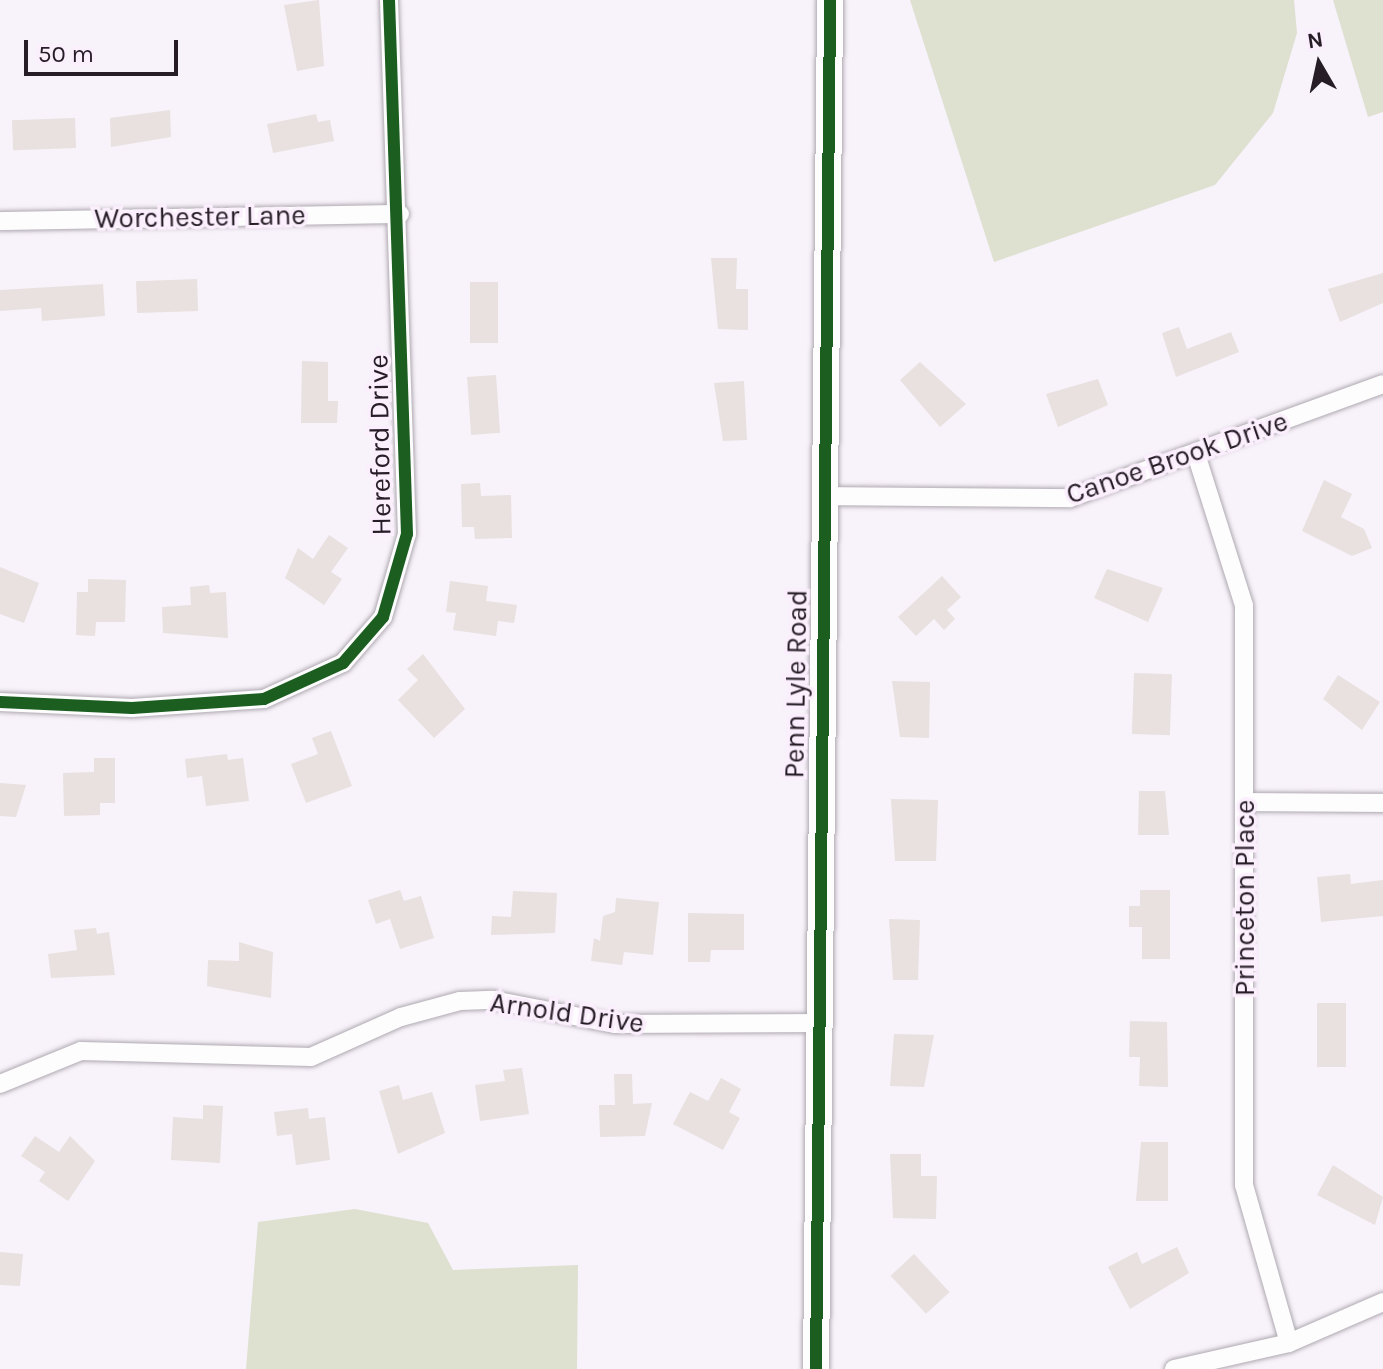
<!DOCTYPE html>
<style>
body{margin:0}
#map{position:relative;width:1383px;height:1369px;overflow:hidden;background:#f8f2fa;font-family:Karla,sans-serif}
div>[style]{position:absolute}
[style*='--x']{left:calc(var(--x)*1px);top:calc(var(--y)*1px);width:calc(var(--w)*1px);rotate:calc(var(--a)*1deg)}
.green>*{inset:0;background:#dee0d0}
.building>*{inset:0;background:#e8e1df;transform-origin:0 0}
.roads{filter:drop-shadow(0 0 2px #afa9b1) drop-shadow(0 0 2px #afa9b1)}
.street>*{height:18px;margin:-9px;padding:0 9px;transform-origin:9px;border-radius:9px;background:#fefdfe}
.secondary>*{height:26px;margin:-13px;padding:0 13px;transform-origin:13px;border-radius:13px;background:#fefdfe}
.cycleway>*{height:12px;margin:-6px;padding:0 6px;transform-origin:6px;border-radius:6px;background:#1b5e20}
span{translate:-50% -50%;white-space:nowrap;text-align:center;line-height:1.15;-webkit-text-stroke:7px #fbeefd;paint-order:stroke}
.street-label{font-size:28px;color:#261d27}
.north{position:absolute;left:1279px;top:24px;width:80px;height:80px;-webkit-text-stroke:6px #fbeefd;paint-order:stroke;rotate:351deg;font-size:22px;font-weight:700;line-height:32px;text-align:center;color:#261d27}
.north::after{content:'';display:block;margin:auto;width:28px;height:36px;background:#261d27;clip-path:polygon(50% 0,100% 100%,50% 72%,0 100%)}
.scale{position:absolute;left:24px;top:40px;width:154px;height:36px;box-sizing:border-box;border:4px solid #261d27;border-top:0;padding-left:10px;font-size:24px;line-height:28px;white-space:nowrap;color:#261d27;-webkit-text-stroke:6px #fbeefd;paint-order:stroke}
</style>
<div id="map">
<div class="green">
<div style="clip-path:polygon(910px 0,1294px 0,1297px 33px,1273px 113px,1215px 185px,994px 262px)"></div>
<div style="clip-path:polygon(1333px 0,1383px 0,1383px 112px,1368px 117px)"></div>
<div style="clip-path:polygon(355px 1209px,428px 1223px,453px 1270px,578px 1265px,577px 1369px,246px 1369px,258px 1222px)"></div>
</div>
<div class="building">
<div style="clip-path:polygon(319px 0,324px 66px,297px 71px,284px 5px)"></div>
<div style="clip-path:polygon(170px 110px,171px 137px,111px 147px,110px 118px)"></div>
<div style="clip-path:polygon(316px 114px,318px 122px,330px 120px,334px 141px,273px 153px,267px 124px)"></div>
<div style="left:75px;top:118px;width:30px;height:63px;rotate:88deg"></div>
<div style="clip-path:polygon(711px 258px,737px 258px,736px 289px,748px 289px,748px 330px,718px 329px)"></div>
<div style="clip-path:polygon(1383px 273px,1383px 303px,1340px 322px,1328px 289px)"></div>
<div style="left:197px;top:279px;width:32px;height:61px;rotate:88deg"></div>
<div style="left:470px;top:282px;width:28px;height:61px"></div>
<div style="clip-path:polygon(103px 284px,105px 316px,42px 321px,41px 308px,0 311px,0 290px)"></div>
<div style="clip-path:polygon(1179px 327px,1187px 349px,1231px 332px,1239px 352px,1176px 377px,1162px 333px)"></div>
<div style="clip-path:polygon(302px 361px,328px 362px,328px 401px,338px 401px,337px 423px,301px 423px)"></div>
<div style="clip-path:polygon(920px 362px,966px 404px,940px 427px,900px 380px)"></div>
<div style="left:496px;top:375px;width:58px;height:29px;rotate:86deg"></div>
<div style="clip-path:polygon(1098px 379px,1108px 405px,1058px 427px,1046px 394px)"></div>
<div style="clip-path:polygon(744px 381px,747px 440px,723px 441px,714px 383px)"></div>
<div style="clip-path:polygon(1324px 480px,1352px 494px,1341px 517px,1364px 529px,1372px 548px,1352px 556px,1302px 531px)"></div>
<div style="clip-path:polygon(480px 483px,481px 496px,511px 495px,512px 538px,475px 539px,474px 527px,462px 527px,461px 484px)"></div>
<div style="clip-path:polygon(329px 535px,348px 548px,331px 572px,342px 579px,324px 605px,285px 578px,298px 548px,313px 559px)"></div>
<div style="clip-path:polygon(0 567px,39px 583px,24px 623px,0 614px)"></div>
<div style="clip-path:polygon(1107px 569px,1163px 588px,1148px 622px,1094px 598px)"></div>
<div style="clip-path:polygon(942px 576px,961px 597px,947px 610px,955px 619px,944px 630px,934px 619px,916px 636px,898px 617px)"></div>
<div style="clip-path:polygon(88px 579px,126px 580px,125px 622px,96px 622px,95px 636px,76px 635px,77px 592px,88px 592px)"></div>
<div style="clip-path:polygon(450px 581px,488px 586px,486px 601px,517px 605px,514px 623px,498px 621px,496px 636px,453px 630px,456px 613px,446px 612px)"></div>
<div style="clip-path:polygon(209px 585px,210px 593px,226px 592px,228px 638px,163px 633px,162px 607px,191px 605px,190px 587px)"></div>
<div style="clip-path:polygon(423px 654px,465px 709px,434px 738px,398px 700px,418px 680px,407px 669px)"></div>
<div style="left:1134px;top:673px;width:38px;height:61px;rotate:2deg"></div>
<div style="clip-path:polygon(1338px 675px,1380px 702px,1362px 730px,1323px 699px)"></div>
<div style="clip-path:polygon(892px 681px,930px 682px,929px 738px,900px 737px)"></div>
<div style="clip-path:polygon(331px 731px,352px 786px,306px 803px,291px 764px,318px 754px,312px 738px)"></div>
<div style="clip-path:polygon(227px 754px,228px 760px,243px 758px,249px 801px,206px 806px,202px 776px,187px 778px,185px 759px)"></div>
<div style="clip-path:polygon(94px 758px,115px 758px,115px 803px,100px 803px,100px 815px,64px 816px,63px 773px,94px 772px)"></div>
<div style="clip-path:polygon(0 783px,26px 785px,16px 817px,0 816px)"></div>
<div style="clip-path:polygon(1139px 791px,1165px 791px,1169px 835px,1138px 835px)"></div>
<div style="clip-path:polygon(891px 799px,938px 800px,936px 861px,895px 861px)"></div>
<div style="clip-path:polygon(1350px 874px,1351px 884px,1383px 880px,1383px 916px,1321px 922px,1317px 877px)"></div>
<div style="clip-path:polygon(400px 890px,404px 901px,421px 896px,434px 938px,400px 949px,390px 919px,376px 924px,368px 900px)"></div>
<div style="clip-path:polygon(1140px 890px,1170px 890px,1170px 959px,1142px 959px,1142px 927px,1129px 927px,1129px 906px,1140px 906px)"></div>
<div style="clip-path:polygon(513px 891px,557px 893px,555px 933px,491px 935px,492px 916px,511px 917px)"></div>
<div style="clip-path:polygon(616px 898px,659px 902px,653px 955px,624px 952px,622px 965px,591px 961px,594px 938px,600px 941px,603px 916px,615px 912px)"></div>
<div style="clip-path:polygon(688px 913px,744px 914px,744px 950px,711px 950px,710px 962px,688px 962px)"></div>
<div style="clip-path:polygon(889px 919px,920px 920px,918px 980px,893px 980px)"></div>
<div style="clip-path:polygon(96px 928px,97px 934px,109px 932px,115px 975px,51px 978px,48px 954px,77px 950px,74px 930px)"></div>
<div style="clip-path:polygon(239px 942px,273px 952px,271px 998px,207px 986px,208px 960px,239px 961px)"></div>
<div style="left:1317px;top:1003px;width:29px;height:64px"></div>
<div style="clip-path:polygon(1130px 1021px,1167px 1022px,1168px 1087px,1139px 1086px,1140px 1057px,1129px 1057px)"></div>
<div style="clip-path:polygon(894px 1034px,934px 1035px,924px 1087px,890px 1086px)"></div>
<div style="clip-path:polygon(522px 1068px,529px 1114px,480px 1121px,475px 1085px,505px 1081px,503px 1070px)"></div>
<div style="clip-path:polygon(614px 1074px,632px 1074px,633px 1104px,652px 1103px,645px 1136px,600px 1137px,599px 1105px,615px 1105px)"></div>
<div style="clip-path:polygon(721px 1078px,741px 1089px,729px 1112px,740px 1118px,723px 1150px,673px 1124px,690px 1092px,708px 1101px)"></div>
<div style="clip-path:polygon(399px 1085px,403px 1100px,432px 1092px,445px 1133px,398px 1154px,379px 1091px)"></div>
<div style="clip-path:polygon(203px 1105px,223px 1106px,220px 1163px,171px 1160px,173px 1117px,203px 1119px)"></div>
<div style="clip-path:polygon(308px 1108px,309px 1119px,325px 1117px,330px 1160px,296px 1165px,292px 1134px,277px 1136px,274px 1112px)"></div>
<div style="clip-path:polygon(35px 1136px,59px 1152px,70px 1136px,95px 1161px,68px 1201px,39px 1181px,45px 1172px,21px 1156px)"></div>
<div style="clip-path:polygon(1141px 1142px,1168px 1142px,1168px 1201px,1136px 1201px)"></div>
<div style="clip-path:polygon(890px 1154px,921px 1154px,921px 1176px,937px 1176px,936px 1219px,893px 1218px)"></div>
<div style="clip-path:polygon(1333px 1165px,1383px 1197px,1375px 1225px,1317px 1195px)"></div>
<div style="clip-path:polygon(1177px 1247px,1189px 1273px,1130px 1309px,1108px 1267px,1137px 1252px,1142px 1264px)"></div>
<div style="clip-path:polygon(0 1252px,23px 1254px,20px 1286px,0 1285px)"></div>
<div style="left:914px;top:1254px;width:52px;height:32px;rotate:47deg"></div>
</div>
<div class="roads">
<div class="street">
<div style="--x:0;--y:221;--w:400;--a:-1"></div>
<div style="--x:1196;--y:454;--w:158;--a:72.4"></div>
<div style="--x:1244;--y:605;--w:580;--a:90"></div>
<div style="--x:1244;--y:1185;--w:164;--a:74.1"></div>
<div style="--x:822;--y:496;--w:248;--a:0.5"></div>
<div style="--x:1070;--y:498;--w:333;--a:-20"></div>
<div style="--x:0;--y:702;--w:132;--a:2.6"></div>
<div style="--x:132;--y:708;--w:132;--a:-3.9"></div>
<div style="--x:264;--y:699;--w:87;--a:-24.5"></div>
<div style="--x:343;--y:663;--w:61;--a:-49"></div>
<div style="--x:383;--y:617;--w:86;--a:-73.9"></div>
<div style="--x:407;--y:534;--w:534;--a:-91.93"></div>
<div style="--x:1245;--y:802;--w:138;--a:0.4"></div>
<div style="--x:0;--y:1084;--w:87;--a:-22.2"></div>
<div style="--x:81;--y:1051;--w:230;--a:1.5"></div>
<div style="--x:311;--y:1057;--w:98;--a:-24"></div>
<div style="--x:401;--y:1017;--w:61;--a:-15.2"></div>
<div style="--x:460;--y:1001;--w:33;--a:-2"></div>
<div style="--x:493;--y:1000;--w:124;--a:11.1"></div>
<div style="--x:615;--y:1024;--w:201;--a:-0.3"></div>
<div style="--x:1174;--y:1369;--w:118;--a:-12.7"></div>
<div style="--x:1289;--y:1343;--w:103;--a:-23.6"></div>
</div>
<div class="secondary">
<div style="--x:816;--y:1369;--w:1369;--a:-89.41"></div>
</div>
</div>
<div class="cycleway">
<div style="--x:0;--y:702;--w:132;--a:2.6"></div>
<div style="--x:132;--y:708;--w:132;--a:-3.9"></div>
<div style="--x:264;--y:699;--w:87;--a:-24.5"></div>
<div style="--x:343;--y:663;--w:61;--a:-49"></div>
<div style="--x:383;--y:617;--w:86;--a:-73.9"></div>
<div style="--x:407;--y:534;--w:534;--a:-91.93"></div>
<div style="--x:816;--y:1369;--w:1369;--a:-89.41"></div>
</div>
<div class="street-label">
<span style="left:200px;top:217px;rotate:-1deg">Worchester Lane</span>
<span style="left:380px;top:445px;rotate:-91deg">Hereford Drive</span>
<span style="left:1177px;top:458px;rotate:-19deg">Canoe Brook Drive</span>
<span style="left:796px;top:684px;rotate:-89deg">Penn Lyle Road</span>
<span style="left:1245px;top:898px;rotate:-90deg">Princeton Place</span>
<span style="left:567px;top:1013px;rotate:8deg">Arnold Drive</span>
</div>
<div class="north">N</div>
<div class="scale">50 m</div>
</div>
